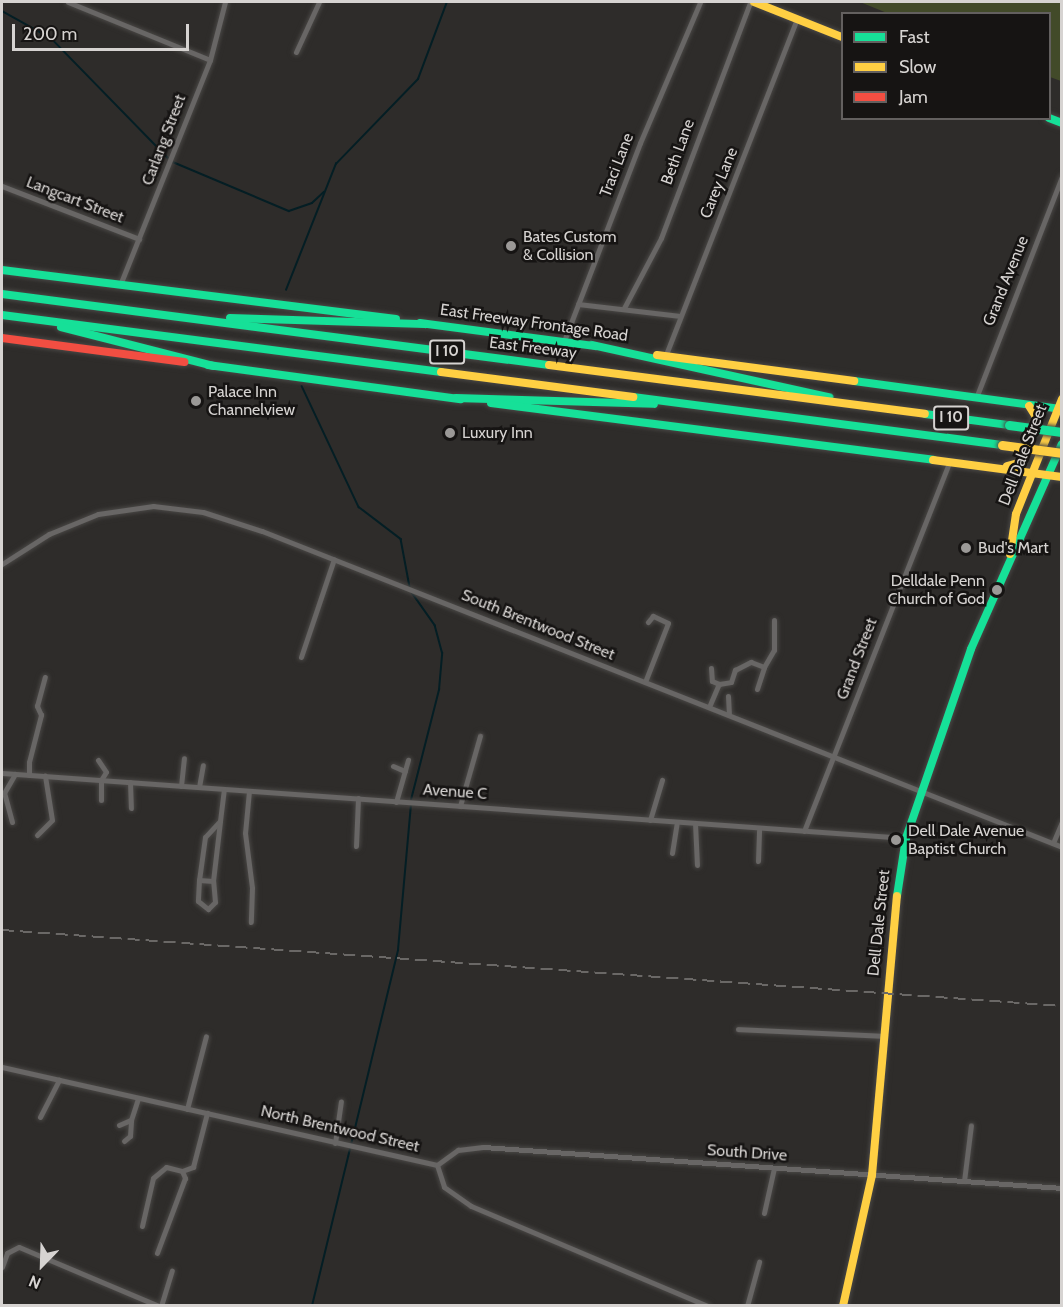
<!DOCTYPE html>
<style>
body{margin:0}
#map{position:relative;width:1063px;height:1307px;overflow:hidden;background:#2e2c2a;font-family:Cabin,sans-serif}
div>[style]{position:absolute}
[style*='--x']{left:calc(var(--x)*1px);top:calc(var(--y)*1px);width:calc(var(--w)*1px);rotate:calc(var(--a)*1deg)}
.green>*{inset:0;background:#424a29}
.stream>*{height:1.5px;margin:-0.75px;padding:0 0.75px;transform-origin:0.75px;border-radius:0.75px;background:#041e24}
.roads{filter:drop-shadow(0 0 2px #494745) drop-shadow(0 0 2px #494745)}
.street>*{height:5px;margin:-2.5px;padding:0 2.5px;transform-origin:2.5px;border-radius:2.5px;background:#686665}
.fast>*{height:8px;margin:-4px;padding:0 4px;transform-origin:4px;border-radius:4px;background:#16e098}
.slow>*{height:8px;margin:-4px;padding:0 4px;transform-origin:4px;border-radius:4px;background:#ffcf43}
.jam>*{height:8px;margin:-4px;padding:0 4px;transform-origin:4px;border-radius:4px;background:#f24e42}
.rail>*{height:1.5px;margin-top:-0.75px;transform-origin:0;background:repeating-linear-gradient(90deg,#6a6866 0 12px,transparent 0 18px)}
.bridges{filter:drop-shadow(0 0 2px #494745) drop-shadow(0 0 2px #494745)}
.fast-bridge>*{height:9px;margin:-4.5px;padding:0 4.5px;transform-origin:4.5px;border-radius:4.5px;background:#16e098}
.slow-bridge>*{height:9px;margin:-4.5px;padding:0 4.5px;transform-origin:4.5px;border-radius:4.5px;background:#ffcf43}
.dots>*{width:16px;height:16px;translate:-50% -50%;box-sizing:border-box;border:3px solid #161413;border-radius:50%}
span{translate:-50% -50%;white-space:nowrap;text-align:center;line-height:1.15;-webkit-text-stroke:5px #161413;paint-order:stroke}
.shield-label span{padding:2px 4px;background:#161413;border:2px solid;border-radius:4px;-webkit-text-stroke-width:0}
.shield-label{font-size:15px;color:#d6d3d1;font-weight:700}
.street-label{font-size:16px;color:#d6d3d1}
.poi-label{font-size:16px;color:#d6d3d1}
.left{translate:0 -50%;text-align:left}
.right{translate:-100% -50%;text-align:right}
.frame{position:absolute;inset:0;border:3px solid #d6d3d1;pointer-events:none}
.legend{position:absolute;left:841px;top:12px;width:210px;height:108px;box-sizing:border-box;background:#161413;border:2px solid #63605f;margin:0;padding:8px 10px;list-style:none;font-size:18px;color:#d6d3d1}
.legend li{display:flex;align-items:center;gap:12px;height:30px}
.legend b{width:30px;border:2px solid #63605f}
.north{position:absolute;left:12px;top:1235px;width:60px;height:60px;-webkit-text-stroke:4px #161413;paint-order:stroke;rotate:203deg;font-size:16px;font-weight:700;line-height:24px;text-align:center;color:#d6d3d1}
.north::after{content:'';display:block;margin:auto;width:21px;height:27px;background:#d6d3d1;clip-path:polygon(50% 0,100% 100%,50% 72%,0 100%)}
.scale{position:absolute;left:12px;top:24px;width:177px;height:27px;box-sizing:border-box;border:3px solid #d6d3d1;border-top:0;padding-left:8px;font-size:18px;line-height:21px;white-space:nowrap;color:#d6d3d1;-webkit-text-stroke:4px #161413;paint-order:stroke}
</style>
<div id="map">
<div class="green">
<div style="clip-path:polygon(860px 2px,1061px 2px,1061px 81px,1050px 77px,1050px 14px,887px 13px)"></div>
</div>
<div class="stream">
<div style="--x:2;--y:11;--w:56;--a:28.9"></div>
<div style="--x:51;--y:38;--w:169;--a:45.7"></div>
<div style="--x:173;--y:162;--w:126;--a:22.9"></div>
<div style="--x:289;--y:211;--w:24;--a:-19"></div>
<div style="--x:312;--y:203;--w:16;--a:-43"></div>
<div style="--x:286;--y:290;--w:136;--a:-68.4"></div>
<div style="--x:336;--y:164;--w:118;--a:-46"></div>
<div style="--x:418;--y:79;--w:82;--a:-69.4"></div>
<div style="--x:302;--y:386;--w:134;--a:64.8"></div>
<div style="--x:359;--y:507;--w:53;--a:37.3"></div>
<div style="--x:401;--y:539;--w:49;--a:79.4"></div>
<div style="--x:411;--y:800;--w:114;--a:-75.7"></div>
<div style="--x:439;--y:690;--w:37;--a:-85"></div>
<div style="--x:442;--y:653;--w:28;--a:-105"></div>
<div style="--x:435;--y:626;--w:42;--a:-125.2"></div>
<div style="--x:312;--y:1306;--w:366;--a:-76.4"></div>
<div style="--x:398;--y:950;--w:147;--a:-84.9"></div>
</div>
<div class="roads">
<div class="street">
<div style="--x:68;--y:2;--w:153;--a:22.2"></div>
<div style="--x:296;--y:52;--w:55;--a:-65.3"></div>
<div style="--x:2;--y:186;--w:147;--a:21.1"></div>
<div style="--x:120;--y:285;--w:242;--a:-68.2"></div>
<div style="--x:210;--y:60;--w:60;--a:-75.5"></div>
<div style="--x:578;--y:304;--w:103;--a:6.7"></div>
<div style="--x:624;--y:308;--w:79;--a:-62.1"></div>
<div style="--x:661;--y:238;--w:252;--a:-69.3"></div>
<div style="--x:564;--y:341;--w:212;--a:-69"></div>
<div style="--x:640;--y:143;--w:153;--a:-66.9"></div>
<div style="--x:665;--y:357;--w:363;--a:-68.7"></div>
<div style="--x:976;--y:398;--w:238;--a:-68.8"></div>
<div style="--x:2;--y:564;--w:56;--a:-32.6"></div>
<div style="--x:49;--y:534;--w:53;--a:-22.2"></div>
<div style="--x:98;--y:514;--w:56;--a:-8.3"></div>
<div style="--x:153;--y:506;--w:50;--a:6.8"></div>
<div style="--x:203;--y:512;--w:62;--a:17.9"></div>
<div style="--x:262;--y:531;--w:860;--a:21.55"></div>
<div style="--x:301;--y:657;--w:103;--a:-71.4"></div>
<div style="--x:711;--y:668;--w:13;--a:86"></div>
<div style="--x:712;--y:681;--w:8;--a:23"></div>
<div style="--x:719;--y:684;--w:12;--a:-9"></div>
<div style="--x:731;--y:682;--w:13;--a:-72"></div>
<div style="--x:735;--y:670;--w:18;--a:-27"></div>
<div style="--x:751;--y:662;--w:14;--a:21"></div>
<div style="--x:645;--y:682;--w:63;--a:-68.7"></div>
<div style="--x:668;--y:623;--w:17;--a:-155"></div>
<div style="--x:653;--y:616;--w:8;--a:130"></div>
<div style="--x:757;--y:689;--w:23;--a:-72"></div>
<div style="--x:764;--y:667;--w:20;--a:-60"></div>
<div style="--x:774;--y:650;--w:30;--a:-90"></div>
<div style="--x:728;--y:696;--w:19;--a:87"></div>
<div style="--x:709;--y:707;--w:25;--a:-67"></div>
<div style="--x:98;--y:760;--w:14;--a:56"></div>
<div style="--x:106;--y:772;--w:9;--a:122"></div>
<div style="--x:101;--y:780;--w:20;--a:90"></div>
<div style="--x:393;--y:766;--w:13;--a:23"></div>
<div style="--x:2;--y:773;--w:906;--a:4.11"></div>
<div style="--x:29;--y:775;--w:13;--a:-90"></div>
<div style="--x:29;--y:762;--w:49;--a:-75.7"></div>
<div style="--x:41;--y:715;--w:10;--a:-114"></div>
<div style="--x:37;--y:706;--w:30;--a:-75"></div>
<div style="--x:130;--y:782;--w:26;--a:88"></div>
<div style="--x:181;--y:786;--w:28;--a:-84"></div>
<div style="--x:199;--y:787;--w:22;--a:-80"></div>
<div style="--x:249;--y:791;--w:42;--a:95.4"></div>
<div style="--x:245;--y:833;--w:55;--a:82.7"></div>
<div style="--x:252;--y:888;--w:34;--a:92"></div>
<div style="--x:396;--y:802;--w:44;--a:-74.1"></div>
<div style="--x:460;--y:806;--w:73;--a:-74.1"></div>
<div style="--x:650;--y:820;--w:42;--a:-73.3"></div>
<div style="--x:220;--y:821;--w:22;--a:133"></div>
<div style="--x:205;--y:837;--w:43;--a:97.9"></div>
<div style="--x:199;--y:880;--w:14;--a:4"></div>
<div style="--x:213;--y:881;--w:60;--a:-83.3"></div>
<div style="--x:220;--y:821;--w:32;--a:-83"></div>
<div style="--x:12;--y:822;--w:30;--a:-105"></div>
<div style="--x:4;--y:793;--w:22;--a:-60"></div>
<div style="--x:695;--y:823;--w:42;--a:87.3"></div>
<div style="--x:804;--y:831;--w:396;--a:-68.5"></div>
<div style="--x:37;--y:835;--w:21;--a:-45"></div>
<div style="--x:52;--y:820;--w:45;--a:-99"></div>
<div style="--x:1053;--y:843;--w:23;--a:-67"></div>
<div style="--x:356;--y:846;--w:48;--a:-87.6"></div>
<div style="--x:672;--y:853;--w:31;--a:-81"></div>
<div style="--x:758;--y:861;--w:33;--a:-88"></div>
<div style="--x:199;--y:880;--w:21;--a:93"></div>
<div style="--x:198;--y:901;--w:13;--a:39"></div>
<div style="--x:208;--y:909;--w:10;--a:-45"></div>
<div style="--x:215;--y:902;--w:21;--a:-95"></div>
<div style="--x:738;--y:1029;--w:146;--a:2.7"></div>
<div style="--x:2;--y:1067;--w:446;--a:12.7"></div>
<div style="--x:437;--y:1165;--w:23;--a:72"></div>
<div style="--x:444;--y:1187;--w:33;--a:35"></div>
<div style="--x:471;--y:1206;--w:257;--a:22.9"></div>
<div style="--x:187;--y:1109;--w:75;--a:-75.4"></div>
<div style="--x:40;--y:1117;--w:42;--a:-62.8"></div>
<div style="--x:119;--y:1125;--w:13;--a:-23"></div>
<div style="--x:131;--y:1120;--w:23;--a:-72"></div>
<div style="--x:124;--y:1141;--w:8;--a:-40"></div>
<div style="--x:130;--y:1136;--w:16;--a:-86"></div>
<div style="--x:335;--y:1143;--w:42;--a:-81.9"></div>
<div style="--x:437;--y:1165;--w:26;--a:-36"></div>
<div style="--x:458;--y:1150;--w:25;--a:-7"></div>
<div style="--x:483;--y:1147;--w:580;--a:4.05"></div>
<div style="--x:182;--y:1171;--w:12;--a:-20"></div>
<div style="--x:193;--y:1167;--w:56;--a:-75.5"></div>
<div style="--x:964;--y:1181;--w:56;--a:-82.9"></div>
<div style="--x:764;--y:1213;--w:46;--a:-77.5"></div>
<div style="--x:142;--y:1226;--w:49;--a:-77.1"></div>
<div style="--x:153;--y:1178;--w:17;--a:-40"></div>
<div style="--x:166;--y:1167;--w:16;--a:14"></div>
<div style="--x:182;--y:1171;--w:8;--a:67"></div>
<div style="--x:185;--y:1178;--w:80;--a:110.5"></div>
<div style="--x:2;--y:1267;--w:15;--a:-70"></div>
<div style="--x:7;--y:1253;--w:13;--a:-27"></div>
<div style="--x:19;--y:1247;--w:152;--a:22.9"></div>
<div style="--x:161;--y:1306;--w:37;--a:-73"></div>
<div style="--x:747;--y:1306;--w:46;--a:-74.7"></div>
</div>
<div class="fast">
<div style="--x:1049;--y:118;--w:14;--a:21"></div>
<div style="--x:2;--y:270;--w:397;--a:7.1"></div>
<div style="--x:2;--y:294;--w:552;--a:7.4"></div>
<div style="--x:2;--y:315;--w:443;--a:7.4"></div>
<div style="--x:230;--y:318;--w:195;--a:1.8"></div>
<div style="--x:420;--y:323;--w:177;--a:7.5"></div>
<div style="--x:61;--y:327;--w:158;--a:14.3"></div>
<div style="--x:592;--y:345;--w:243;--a:12.4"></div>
<div style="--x:208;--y:365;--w:255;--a:7.7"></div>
<div style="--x:854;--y:381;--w:210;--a:7.7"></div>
<div style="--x:633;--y:397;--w:372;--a:7.4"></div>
<div style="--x:456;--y:398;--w:198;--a:1.7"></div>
<div style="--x:491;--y:403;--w:446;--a:7.3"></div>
<div style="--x:925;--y:414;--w:85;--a:7.5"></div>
<div style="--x:897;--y:896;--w:59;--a:-81.2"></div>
<div style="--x:906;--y:838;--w:200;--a:-71"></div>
<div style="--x:971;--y:649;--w:224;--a:-66.1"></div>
</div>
<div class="slow">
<div style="--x:754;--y:2;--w:95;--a:21.7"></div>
<div style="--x:657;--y:355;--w:199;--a:7.5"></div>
<div style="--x:549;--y:365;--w:379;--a:7.4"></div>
<div style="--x:441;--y:372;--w:194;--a:7.4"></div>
<div style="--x:933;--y:460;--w:130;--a:7.5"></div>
<div style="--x:1007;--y:466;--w:16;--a:-15"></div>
<div style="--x:1022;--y:462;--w:47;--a:-72.7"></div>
<div style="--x:1036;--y:417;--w:13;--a:-122"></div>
<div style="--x:1010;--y:554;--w:40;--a:-81.5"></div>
<div style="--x:1016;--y:514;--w:124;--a:-68.2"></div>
<div style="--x:843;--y:1306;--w:134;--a:-77.5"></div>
<div style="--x:872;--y:1175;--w:280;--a:-84.9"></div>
</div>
<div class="jam">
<div style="--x:2;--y:338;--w:184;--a:7.5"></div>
</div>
</div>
<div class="rail">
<div style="--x:2;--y:930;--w:1063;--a:4.1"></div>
</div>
<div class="bridges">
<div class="fast-bridge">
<div style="--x:1009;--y:425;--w:53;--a:7.5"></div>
</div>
<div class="slow-bridge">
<div style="--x:1002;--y:445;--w:61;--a:7.6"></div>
</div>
</div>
<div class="dots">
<div style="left:511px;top:246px;background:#9b9997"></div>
<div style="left:196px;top:401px;background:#9b9997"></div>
<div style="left:450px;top:433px;background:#9b9997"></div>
<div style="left:966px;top:548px;background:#9b9997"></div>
<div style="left:997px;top:590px;background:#9b9997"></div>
<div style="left:896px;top:840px;background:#9b9997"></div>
</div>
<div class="shield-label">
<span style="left:447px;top:352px">I 10</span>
<span style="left:951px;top:418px">I 10</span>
</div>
<div class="street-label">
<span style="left:164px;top:140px;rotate:-69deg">Carlang Street</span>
<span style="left:678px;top:152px;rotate:-70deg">Beth Lane</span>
<span style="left:617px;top:165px;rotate:-69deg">Traci Lane</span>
<span style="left:719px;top:183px;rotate:-68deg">Carey Lane</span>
<span style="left:75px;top:200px;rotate:21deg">Langcart Street</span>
<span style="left:1006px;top:281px;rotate:-68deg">Grand Avenue</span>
<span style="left:534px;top:323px;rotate:8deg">East Freeway Frontage Road</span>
<span style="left:533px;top:348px;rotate:7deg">East Freeway</span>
<span style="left:1023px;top:455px;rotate:-69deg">Dell Dale Street</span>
<span style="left:538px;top:625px;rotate:22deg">South Brentwood Street</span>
<span style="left:857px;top:659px;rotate:-69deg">Grand Street</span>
<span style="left:455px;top:792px;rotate:4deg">Avenue C</span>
<span style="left:879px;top:923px;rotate:-84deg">Dell Dale Street</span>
<span style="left:340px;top:1129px;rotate:13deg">North Brentwood Street</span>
<span style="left:747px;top:1153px;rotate:4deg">South Drive</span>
</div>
<div class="poi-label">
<span class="left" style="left:523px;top:246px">Bates Custom<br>&amp; Collision</span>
<span class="left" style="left:208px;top:401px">Palace Inn<br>Channelview</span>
<span class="left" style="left:462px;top:433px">Luxury Inn</span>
<span class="left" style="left:978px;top:548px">Bud's Mart</span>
<span class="right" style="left:985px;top:590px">Delldale Penn<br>Church of God</span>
<span class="left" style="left:908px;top:840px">Dell Dale Avenue<br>Baptist Church</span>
</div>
<div class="frame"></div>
<ul class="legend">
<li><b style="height:8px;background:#16e098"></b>Fast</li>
<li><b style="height:8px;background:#ffcf43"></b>Slow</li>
<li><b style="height:8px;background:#f24e42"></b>Jam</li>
</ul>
<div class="north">N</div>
<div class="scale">200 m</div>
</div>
